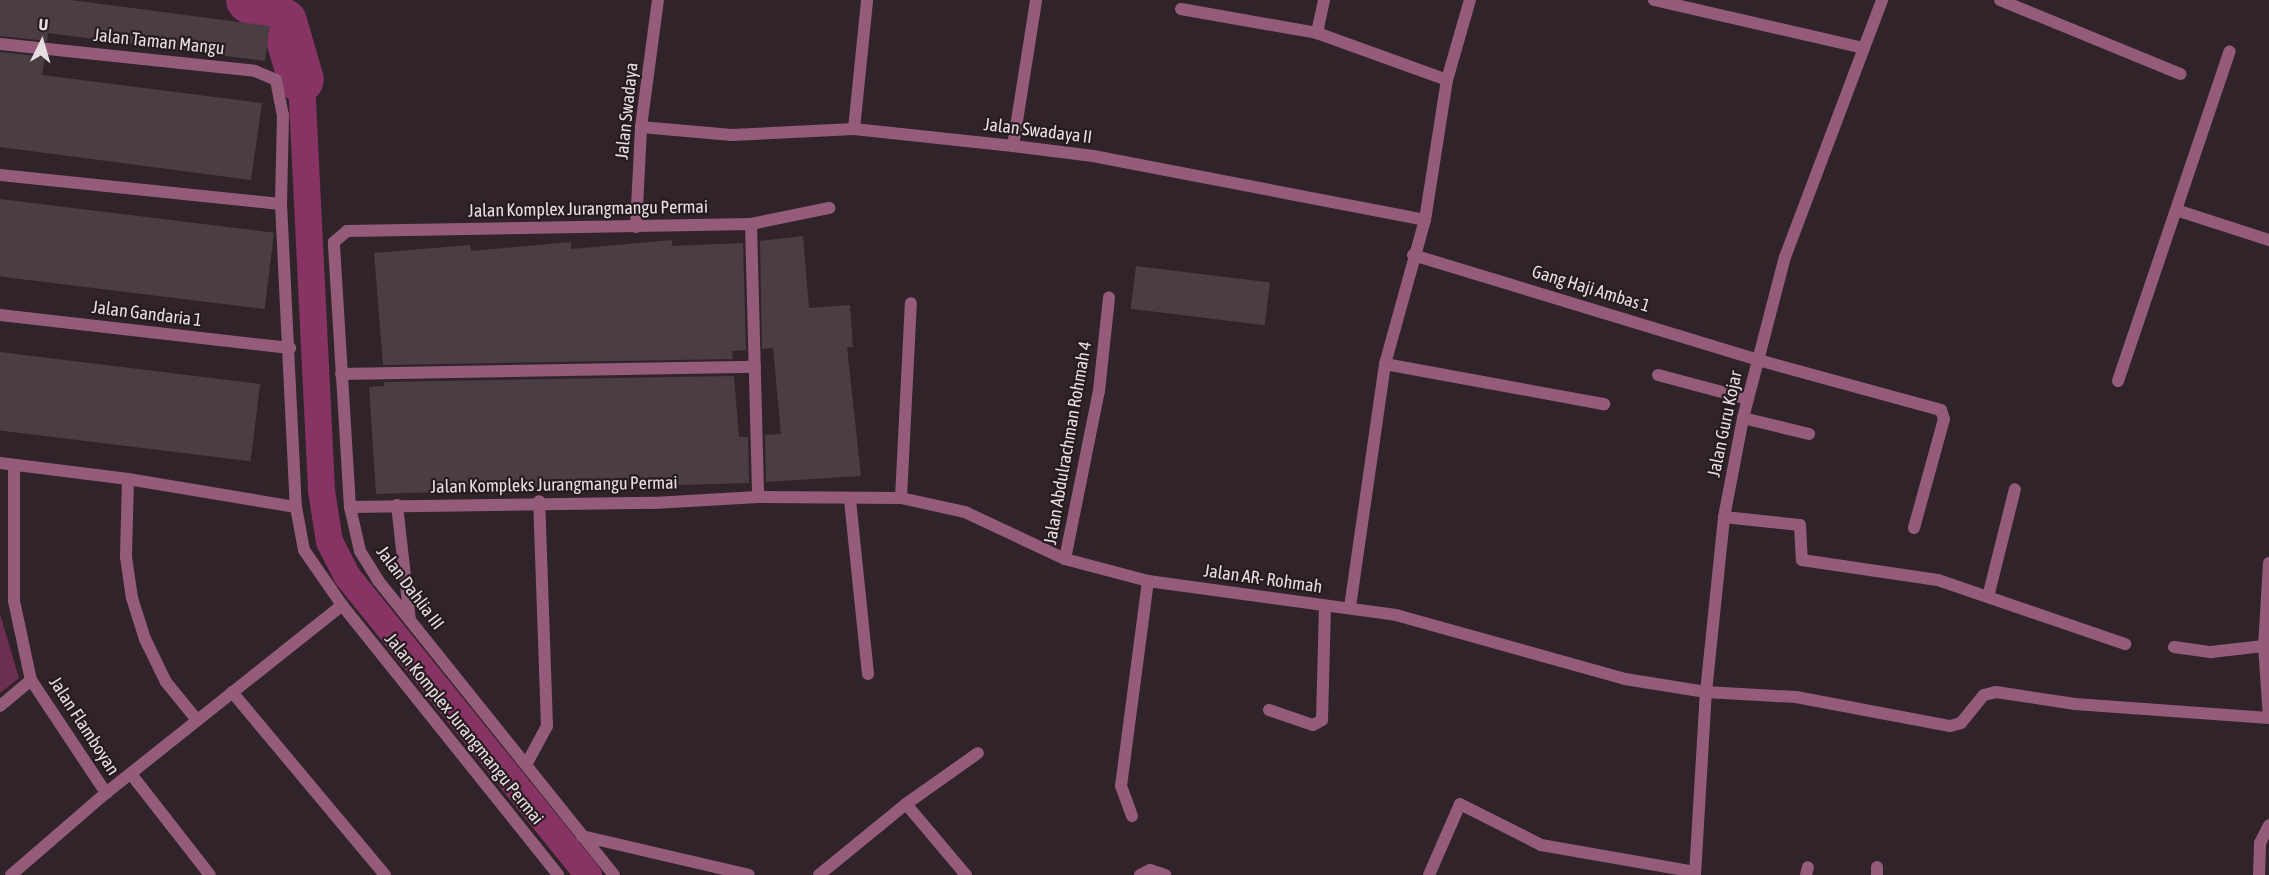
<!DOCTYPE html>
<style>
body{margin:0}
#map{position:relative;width:2269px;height:875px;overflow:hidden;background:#30242a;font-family:"Asap Condensed",sans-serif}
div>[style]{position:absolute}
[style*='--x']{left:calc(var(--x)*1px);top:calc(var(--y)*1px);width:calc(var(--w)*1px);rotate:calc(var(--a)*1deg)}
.green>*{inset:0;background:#6d2f51}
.canal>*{height:27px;margin:-13.5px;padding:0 13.5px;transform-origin:13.5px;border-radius:13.5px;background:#873363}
.river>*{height:46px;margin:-23px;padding:0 23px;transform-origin:23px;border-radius:23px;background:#873363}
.building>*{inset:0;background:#4a3d43;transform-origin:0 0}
.minor>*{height:12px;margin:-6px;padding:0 6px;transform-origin:6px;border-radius:6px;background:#955c7a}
.tertiary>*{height:12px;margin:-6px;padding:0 6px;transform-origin:6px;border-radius:6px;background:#955c7a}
span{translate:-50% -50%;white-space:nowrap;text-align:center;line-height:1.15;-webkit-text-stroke:4.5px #261b20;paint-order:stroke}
.street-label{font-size:18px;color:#e7dee2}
.north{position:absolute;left:12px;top:12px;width:60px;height:60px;-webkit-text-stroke:4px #261b20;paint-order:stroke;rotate:5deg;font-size:16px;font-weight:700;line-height:24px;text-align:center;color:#e7dee2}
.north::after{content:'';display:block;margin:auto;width:21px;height:27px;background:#e7dee2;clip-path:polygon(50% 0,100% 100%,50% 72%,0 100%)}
</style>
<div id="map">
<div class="green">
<div style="clip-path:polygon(0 614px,19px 678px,0 693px)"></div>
</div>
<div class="canal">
<div style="--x:301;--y:80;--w:410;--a:87.2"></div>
<div style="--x:321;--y:490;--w:52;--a:81.1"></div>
<div style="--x:329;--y:541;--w:39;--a:63"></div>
<div style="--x:347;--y:576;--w:384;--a:51.1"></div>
</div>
<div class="river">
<div style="--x:249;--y:0;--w:41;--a:32.2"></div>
<div style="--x:284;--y:22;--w:60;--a:73.7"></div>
</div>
<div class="building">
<div style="clip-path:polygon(0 0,71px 0,270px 26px,265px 61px,48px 33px,47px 41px,0 36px)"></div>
<div style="clip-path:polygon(0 52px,45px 57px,42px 75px,262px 103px,251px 180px,0 147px)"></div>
<div style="left:0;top:199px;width:276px;height:77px;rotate:7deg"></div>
<div style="clip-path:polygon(803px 236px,809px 308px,850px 305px,853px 347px,847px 347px,861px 476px,766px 482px,765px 435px,781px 434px,773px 348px,762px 349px,760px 241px)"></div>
<div style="clip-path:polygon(672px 240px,672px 246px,743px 243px,746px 350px,732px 351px,733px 359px,383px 365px,374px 253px,470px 245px,471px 251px,571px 242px,571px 249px)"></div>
<div style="left:1136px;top:266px;width:135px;height:43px;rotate:7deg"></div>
<div style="left:0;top:352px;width:262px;height:78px;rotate:7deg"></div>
<div style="clip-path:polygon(734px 376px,739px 437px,748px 437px,749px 483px,376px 494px,369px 387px,384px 386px,384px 382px)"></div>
</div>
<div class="minor">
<div style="--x:1324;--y:0;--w:34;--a:102"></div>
<div style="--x:1317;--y:33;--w:138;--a:19.9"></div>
<div style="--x:1654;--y:0;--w:215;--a:12.9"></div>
<div style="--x:2000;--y:0;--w:195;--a:22.3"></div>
<div style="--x:1181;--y:9;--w:138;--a:10"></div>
<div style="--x:0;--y:44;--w:256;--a:6"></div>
<div style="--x:255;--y:71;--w:23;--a:23"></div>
<div style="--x:276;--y:80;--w:36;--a:79"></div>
<div style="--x:283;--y:115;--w:89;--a:91.3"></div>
<div style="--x:281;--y:204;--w:303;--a:87.2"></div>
<div style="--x:296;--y:507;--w:44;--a:79.5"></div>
<div style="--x:304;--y:550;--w:67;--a:55.4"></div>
<div style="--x:342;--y:605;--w:346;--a:51.3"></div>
<div style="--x:641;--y:127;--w:91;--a:5"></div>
<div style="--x:732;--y:135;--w:122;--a:-2.8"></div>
<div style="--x:854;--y:129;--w:160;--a:6.1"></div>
<div style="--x:1013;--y:146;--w:81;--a:7.1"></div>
<div style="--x:1093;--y:156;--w:338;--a:10.9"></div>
<div style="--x:854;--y:129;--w:130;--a:-84.2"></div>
<div style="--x:1013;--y:146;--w:148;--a:-81"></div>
<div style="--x:0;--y:175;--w:282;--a:5.9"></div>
<div style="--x:2176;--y:210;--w:98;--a:17.9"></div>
<div style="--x:751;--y:224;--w:273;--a:88.5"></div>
<div style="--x:636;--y:227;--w:100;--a:-87.1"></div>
<div style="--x:641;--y:127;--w:128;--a:-82.4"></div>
<div style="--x:1413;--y:255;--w:361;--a:16.9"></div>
<div style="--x:1758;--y:360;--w:190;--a:15.3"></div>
<div style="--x:1941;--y:410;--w:9;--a:72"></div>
<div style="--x:1944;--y:419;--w:113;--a:105.4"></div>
<div style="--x:0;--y:315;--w:292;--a:6.5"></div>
<div style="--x:1385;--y:364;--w:223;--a:10.4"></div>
<div style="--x:341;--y:374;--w:414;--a:-1"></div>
<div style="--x:1658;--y:375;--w:93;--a:14.9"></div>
<div style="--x:2118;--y:381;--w:348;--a:-71.3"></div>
<div style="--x:1743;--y:418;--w:68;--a:13.6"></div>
<div style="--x:0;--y:463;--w:129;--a:7.1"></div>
<div style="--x:128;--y:479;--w:170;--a:9.5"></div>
<div style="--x:14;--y:465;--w:136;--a:90"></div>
<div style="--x:14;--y:601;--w:81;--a:77.9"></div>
<div style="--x:31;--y:680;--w:136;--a:56.4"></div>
<div style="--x:128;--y:479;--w:78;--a:91.5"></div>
<div style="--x:126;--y:557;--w:41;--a:81.7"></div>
<div style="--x:132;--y:598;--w:43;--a:72.4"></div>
<div style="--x:145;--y:639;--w:48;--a:64"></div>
<div style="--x:166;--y:682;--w:49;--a:50.8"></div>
<div style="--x:901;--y:498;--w:195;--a:-87.1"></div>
<div style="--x:850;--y:500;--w:175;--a:84.1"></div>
<div style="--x:397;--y:505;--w:116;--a:83.6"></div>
<div style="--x:350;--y:507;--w:304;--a:-0.8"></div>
<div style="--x:654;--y:503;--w:104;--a:-3.3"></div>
<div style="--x:758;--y:497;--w:143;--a:0.4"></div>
<div style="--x:901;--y:498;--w:66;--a:12.3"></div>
<div style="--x:965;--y:512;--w:110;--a:25.2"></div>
<div style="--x:1065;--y:559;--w:86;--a:14.8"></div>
<div style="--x:1148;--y:581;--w:250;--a:7.8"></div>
<div style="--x:1396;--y:615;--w:238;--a:15.6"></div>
<div style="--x:1625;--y:679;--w:82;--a:9.1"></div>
<div style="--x:1706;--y:692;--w:90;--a:3.2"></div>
<div style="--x:1796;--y:697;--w:157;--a:10.7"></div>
<div style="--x:1950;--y:726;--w:11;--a:-15"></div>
<div style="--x:1961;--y:723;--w:36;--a:-51"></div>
<div style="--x:1984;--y:695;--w:12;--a:-14"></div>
<div style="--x:1996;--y:692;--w:80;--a:8.6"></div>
<div style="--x:2075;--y:704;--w:195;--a:4.1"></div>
<div style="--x:1724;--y:517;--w:76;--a:6"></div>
<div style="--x:1800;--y:525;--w:35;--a:87"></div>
<div style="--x:1802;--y:560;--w:137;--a:8.4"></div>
<div style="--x:1938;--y:580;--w:198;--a:18.9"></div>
<div style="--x:1065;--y:559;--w:171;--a:-78.6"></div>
<div style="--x:1099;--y:391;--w:94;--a:-83.9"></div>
<div style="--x:2269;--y:563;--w:83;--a:93.4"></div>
<div style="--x:2264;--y:646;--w:72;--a:86"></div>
<div style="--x:1988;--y:597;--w:111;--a:-76"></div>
<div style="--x:1350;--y:607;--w:246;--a:-81.8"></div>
<div style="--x:1385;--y:364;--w:149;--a:-74.5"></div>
<div style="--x:1425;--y:220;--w:142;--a:-81.1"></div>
<div style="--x:1447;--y:80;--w:83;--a:-74"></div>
<div style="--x:2174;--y:647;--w:37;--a:8"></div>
<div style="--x:2211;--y:652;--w:53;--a:-6.5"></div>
<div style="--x:232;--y:692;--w:239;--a:50.1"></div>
<div style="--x:0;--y:706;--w:40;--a:-40"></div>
<div style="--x:1269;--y:710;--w:46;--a:18.8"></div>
<div style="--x:1313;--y:725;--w:10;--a:-29"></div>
<div style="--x:1322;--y:720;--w:114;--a:-88.5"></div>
<div style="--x:527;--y:763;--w:42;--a:-61.6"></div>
<div style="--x:547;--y:726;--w:225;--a:-92"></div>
<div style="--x:131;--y:774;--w:128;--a:52"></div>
<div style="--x:906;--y:804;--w:93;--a:49.8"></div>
<div style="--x:1132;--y:816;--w:32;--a:-110"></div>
<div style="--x:1121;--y:786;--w:207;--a:-82.5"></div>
<div style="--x:582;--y:836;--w:171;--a:13.1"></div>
<div style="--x:11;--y:875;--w:125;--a:-40.8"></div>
<div style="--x:106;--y:793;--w:302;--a:-38.5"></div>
<div style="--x:614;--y:875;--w:378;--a:-128.7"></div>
<div style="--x:378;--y:580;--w:34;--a:-122"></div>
<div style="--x:360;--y:551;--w:45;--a:-102.8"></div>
<div style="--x:350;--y:507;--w:265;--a:-93.5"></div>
<div style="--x:334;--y:242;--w:17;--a:-40"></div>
<div style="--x:347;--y:231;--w:404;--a:-1"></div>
<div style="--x:751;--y:224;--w:80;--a:-11.6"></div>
<div style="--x:819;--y:875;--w:112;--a:-39.2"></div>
<div style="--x:906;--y:804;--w:88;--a:-35.3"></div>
<div style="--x:1140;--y:875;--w:11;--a:-27"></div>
<div style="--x:1150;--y:870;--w:16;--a:18"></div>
<div style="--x:1429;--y:875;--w:77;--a:-66.4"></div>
<div style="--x:1460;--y:804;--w:91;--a:26.8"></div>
<div style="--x:1541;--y:845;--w:156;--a:9.9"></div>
<div style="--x:1806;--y:875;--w:8;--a:-76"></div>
<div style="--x:1877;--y:875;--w:8;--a:-90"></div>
<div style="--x:2259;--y:875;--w:32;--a:-88"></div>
<div style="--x:2260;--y:843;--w:20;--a:-63"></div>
</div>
<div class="tertiary">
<div style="--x:1695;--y:875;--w:183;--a:-86.6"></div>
<div style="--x:1706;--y:692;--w:176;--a:-84.1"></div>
<div style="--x:1724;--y:517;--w:101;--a:-79.1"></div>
<div style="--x:1743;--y:418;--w:166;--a:-75.4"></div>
<div style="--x:1785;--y:257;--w:275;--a:-69.3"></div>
</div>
<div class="street-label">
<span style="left:159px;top:42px;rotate:6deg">Jalan Taman Mangu</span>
<span style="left:627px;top:111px;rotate:-84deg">Jalan Swadaya</span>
<span style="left:1038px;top:131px;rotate:7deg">Jalan Swadaya II</span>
<span style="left:588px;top:209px;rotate:-1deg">Jalan Komplex Jurangmangu Permai</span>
<span style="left:1591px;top:289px;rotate:17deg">Gang Haji Ambas 1</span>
<span style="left:147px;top:314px;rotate:7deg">Jalan Gandaria 1</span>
<span style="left:1725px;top:424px;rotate:-78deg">Jalan Guru Kojar</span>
<span style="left:1068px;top:443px;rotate:-80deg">Jalan Abdulrachman Rohmah 4</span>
<span style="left:554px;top:485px;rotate:-1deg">Jalan Kompleks Jurangmangu Permai</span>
<span style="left:1263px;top:579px;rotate:8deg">Jalan AR- Rohmah</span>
<span style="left:410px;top:588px;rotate:53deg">Jalan Dahlia III</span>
<span style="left:84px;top:726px;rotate:57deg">Jalan Flamboyan</span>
<span style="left:464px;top:729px;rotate:51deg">Jalan Komplex Jurangmangu Permai</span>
</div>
<div class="north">U</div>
</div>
